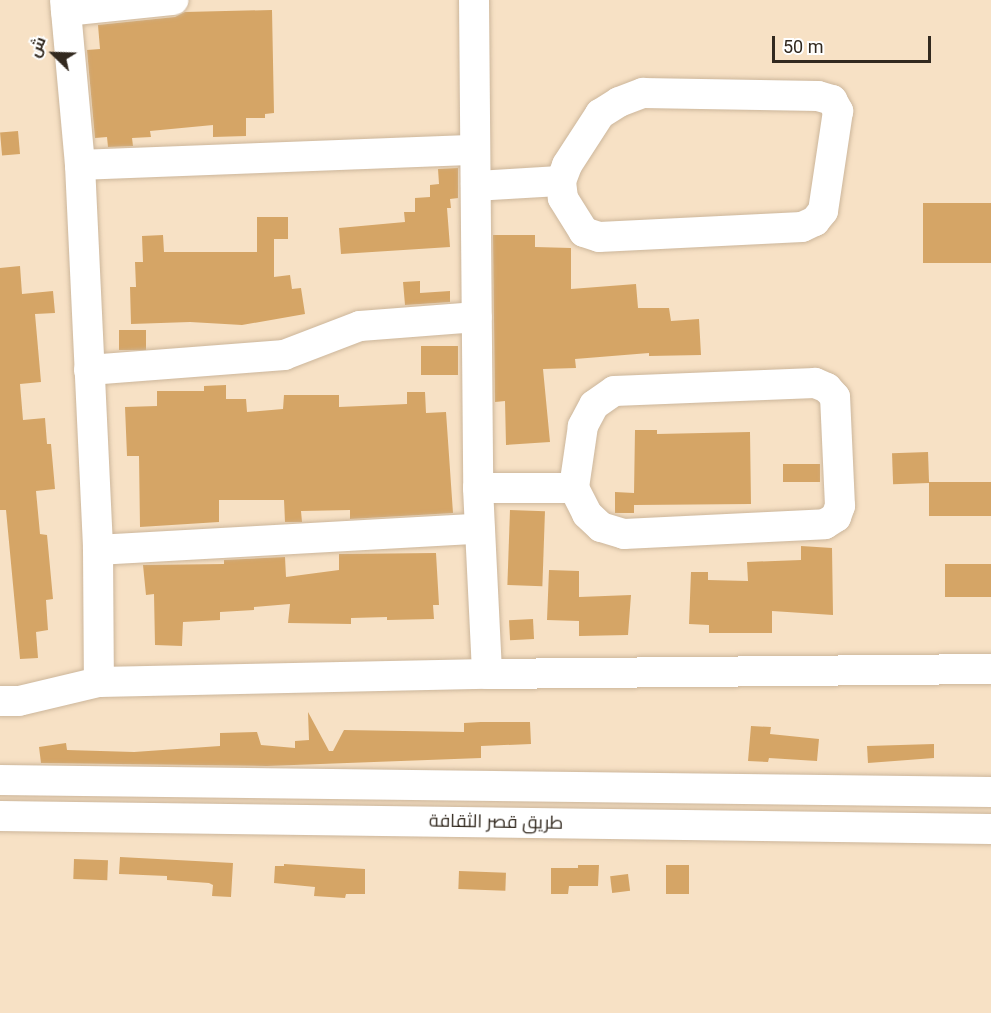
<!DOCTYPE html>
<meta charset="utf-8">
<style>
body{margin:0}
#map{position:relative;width:991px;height:1013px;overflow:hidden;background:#f7e1c5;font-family:Roboto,Cairo,sans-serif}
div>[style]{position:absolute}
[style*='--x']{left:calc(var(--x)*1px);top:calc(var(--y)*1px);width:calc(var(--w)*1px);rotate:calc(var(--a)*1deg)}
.building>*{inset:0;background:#d5a566;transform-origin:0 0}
.roads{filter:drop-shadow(0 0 2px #ccb69b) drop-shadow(0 0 2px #ccb69b)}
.minor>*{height:30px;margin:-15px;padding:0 15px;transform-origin:15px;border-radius:15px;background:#fff}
span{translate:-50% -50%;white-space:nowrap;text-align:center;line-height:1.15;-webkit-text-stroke:4.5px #fff;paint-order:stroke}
.street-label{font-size:18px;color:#32291f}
.north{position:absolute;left:24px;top:24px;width:60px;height:60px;-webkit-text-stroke:4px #fff;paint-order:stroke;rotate:293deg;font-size:16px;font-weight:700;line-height:24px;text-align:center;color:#32291f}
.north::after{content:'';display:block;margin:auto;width:21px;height:27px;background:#32291f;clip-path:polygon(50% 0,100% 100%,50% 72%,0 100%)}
.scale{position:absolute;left:772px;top:36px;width:159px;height:27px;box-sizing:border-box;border:3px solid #32291f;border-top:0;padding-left:8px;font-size:18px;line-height:21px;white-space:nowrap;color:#32291f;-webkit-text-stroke:4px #fff;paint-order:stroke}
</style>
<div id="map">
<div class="building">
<div style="clip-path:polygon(272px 10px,274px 113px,265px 114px,265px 118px,246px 118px,246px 136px,213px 137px,213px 125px,150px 131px,151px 137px,132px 138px,133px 146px,108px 147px,107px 137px,95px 138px,87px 50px,100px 49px,98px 25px,175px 17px,185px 12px)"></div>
<div style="left:18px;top:131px;width:23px;height:18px;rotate:85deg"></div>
<div style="clip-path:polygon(458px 168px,458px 198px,450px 199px,451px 208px,447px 208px,450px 247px,341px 254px,339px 228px,405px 222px,404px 212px,415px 212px,415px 198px,430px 197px,430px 185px,439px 184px,438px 169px)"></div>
<div style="left:923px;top:203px;width:68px;height:60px"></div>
<div style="clip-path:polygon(257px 217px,288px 217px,288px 239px,274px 239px,274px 277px,290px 275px,292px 289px,301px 288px,305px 314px,242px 325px,190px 322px,131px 324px,130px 287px,136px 287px,135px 262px,143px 262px,142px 236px,163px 235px,164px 252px,257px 252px)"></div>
<div style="clip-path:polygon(493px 235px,535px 235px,535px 247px,571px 248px,571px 289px,636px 284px,638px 308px,669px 308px,671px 321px,699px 319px,701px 355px,649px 356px,649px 353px,575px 359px,576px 368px,543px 369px,550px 442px,506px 445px,505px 401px,495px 402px)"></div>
<div style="clip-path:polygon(20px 266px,22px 294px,53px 291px,55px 313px,35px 314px,41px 382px,20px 384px,23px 420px,45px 418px,47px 444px,51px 444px,55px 489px,36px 491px,40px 534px,47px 535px,53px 599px,46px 600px,48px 630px,36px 632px,38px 658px,20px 659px,6px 510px,0 510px,0 268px)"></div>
<div style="clip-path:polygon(420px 281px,420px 293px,450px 291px,450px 302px,405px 305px,403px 282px)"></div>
<div style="left:119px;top:330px;width:27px;height:20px"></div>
<div style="left:421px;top:346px;width:37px;height:29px"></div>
<div style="clip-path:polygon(226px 385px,226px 399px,246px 399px,247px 412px,283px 409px,284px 395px,339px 395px,339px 407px,407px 404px,407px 392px,425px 392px,426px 413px,446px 412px,453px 513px,350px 519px,350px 510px,301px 511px,302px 522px,285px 522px,284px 500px,219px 500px,219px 522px,140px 527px,139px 456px,127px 456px,125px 407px,157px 406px,157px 391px,204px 391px,204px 386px)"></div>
<div style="clip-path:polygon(635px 430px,657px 430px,657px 434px,750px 432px,751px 504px,634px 505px,634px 513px,615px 513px,615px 492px,634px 493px)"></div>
<div style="left:928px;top:452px;width:31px;height:36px;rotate:88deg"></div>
<div style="left:820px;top:464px;width:18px;height:37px;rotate:90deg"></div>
<div style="left:991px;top:482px;width:34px;height:62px;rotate:90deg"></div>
<div style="left:510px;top:510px;width:35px;height:75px;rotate:2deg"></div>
<div style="clip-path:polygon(801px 546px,832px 548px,833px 615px,772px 611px,772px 633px,709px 633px,709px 625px,689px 624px,691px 572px,708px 572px,708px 580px,748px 581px,747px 562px,801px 560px)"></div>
<div style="clip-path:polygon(436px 553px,439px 605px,433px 605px,434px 619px,387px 620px,387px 617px,351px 618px,351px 624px,288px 623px,290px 604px,254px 607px,254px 610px,220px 612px,220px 620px,183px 622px,182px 646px,155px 645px,154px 594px,146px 595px,143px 565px,224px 564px,224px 560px,285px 557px,286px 577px,339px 570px,339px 554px)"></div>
<div style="left:945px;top:564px;width:46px;height:33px"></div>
<div style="clip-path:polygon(549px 570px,579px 571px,579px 597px,631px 595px,628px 635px,579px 636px,579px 621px,547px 620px)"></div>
<div style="left:533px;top:619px;width:20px;height:24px;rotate:87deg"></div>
<div style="clip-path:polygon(308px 712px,329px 751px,333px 751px,344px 730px,464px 732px,464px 723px,481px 722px,530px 722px,531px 744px,481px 746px,481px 758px,267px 766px,41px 763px,39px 747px,66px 743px,67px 750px,134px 752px,220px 746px,220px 733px,257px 732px,261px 745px,295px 748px,295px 741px,309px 740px)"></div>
<div style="clip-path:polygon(751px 726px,771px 727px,770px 734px,819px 739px,817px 761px,769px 758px,768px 762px,748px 761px)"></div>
<div style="clip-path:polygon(934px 744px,934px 758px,868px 763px,867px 746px)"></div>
<div style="clip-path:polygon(120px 857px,233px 863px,231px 897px,212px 896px,213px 885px,209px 883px,167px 880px,167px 876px,119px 874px)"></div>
<div style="left:74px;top:859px;width:34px;height:20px;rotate:2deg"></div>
<div style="clip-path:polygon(284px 864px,365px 869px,365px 894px,346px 894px,345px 898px,314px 896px,315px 887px,274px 883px,275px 866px,284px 866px)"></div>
<div style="clip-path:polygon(578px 865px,599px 865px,598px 886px,569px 886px,568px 894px,551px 894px,551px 868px,578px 868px)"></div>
<div style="left:666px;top:865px;width:23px;height:29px"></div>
<div style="left:459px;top:871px;width:47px;height:18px;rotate:2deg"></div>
<div style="left:628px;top:874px;width:17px;height:18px;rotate:83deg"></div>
</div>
<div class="roads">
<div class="minor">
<div style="--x:65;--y:0;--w:166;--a:84.8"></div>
<div style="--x:80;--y:165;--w:394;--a:-2.2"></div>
<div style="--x:474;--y:0;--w:488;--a:89.5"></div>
<div style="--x:478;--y:488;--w:186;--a:87.2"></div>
<div style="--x:66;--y:11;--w:108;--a:-5.9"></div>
<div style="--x:643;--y:93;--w:175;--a:1"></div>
<div style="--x:818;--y:96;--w:15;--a:16"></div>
<div style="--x:832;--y:100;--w:13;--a:61"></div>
<div style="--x:838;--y:111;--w:101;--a:98.5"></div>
<div style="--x:823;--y:211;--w:13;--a:129"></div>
<div style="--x:815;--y:221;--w:14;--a:155"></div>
<div style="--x:802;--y:227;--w:203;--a:177.2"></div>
<div style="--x:599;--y:237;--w:16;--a:-162"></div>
<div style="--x:584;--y:232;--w:40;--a:-122"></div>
<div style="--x:563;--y:198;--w:17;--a:-97"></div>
<div style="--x:561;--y:181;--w:17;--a:-69"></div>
<div style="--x:567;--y:165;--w:61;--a:-57.1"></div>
<div style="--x:600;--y:114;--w:22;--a:-32"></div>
<div style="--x:619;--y:102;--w:26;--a:-21"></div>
<div style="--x:80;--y:165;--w:385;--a:87.3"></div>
<div style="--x:98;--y:550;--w:132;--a:89.6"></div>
<div style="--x:476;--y:186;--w:85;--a:-3.4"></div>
<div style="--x:89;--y:370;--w:196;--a:-4.4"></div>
<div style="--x:284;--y:355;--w:81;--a:-20.9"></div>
<div style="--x:360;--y:326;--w:117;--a:-4.4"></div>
<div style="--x:478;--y:488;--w:96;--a:0"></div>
<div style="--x:574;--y:488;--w:29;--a:63"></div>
<div style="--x:587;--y:514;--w:19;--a:43"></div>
<div style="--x:601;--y:527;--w:24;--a:17"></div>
<div style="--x:624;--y:534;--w:201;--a:-2.8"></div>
<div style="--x:825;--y:524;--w:13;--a:-32"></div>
<div style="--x:836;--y:517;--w:12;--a:-70"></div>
<div style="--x:840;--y:506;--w:109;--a:-92.6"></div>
<div style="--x:835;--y:397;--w:12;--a:-132"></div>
<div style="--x:827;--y:388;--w:13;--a:-157"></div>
<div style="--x:815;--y:383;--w:201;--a:177.7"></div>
<div style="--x:614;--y:391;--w:24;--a:145"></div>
<div style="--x:594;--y:405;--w:24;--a:118"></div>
<div style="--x:583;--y:426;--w:63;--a:98.3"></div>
<div style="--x:98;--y:550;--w:382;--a:-3.2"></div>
<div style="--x:0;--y:701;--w:19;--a:0"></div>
<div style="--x:19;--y:701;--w:82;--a:-13.4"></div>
<div style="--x:99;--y:682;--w:388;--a:-1.2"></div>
<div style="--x:487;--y:674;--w:504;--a:-0.57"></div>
<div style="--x:0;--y:780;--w:991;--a:0.69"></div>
<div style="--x:0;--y:816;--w:991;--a:0.75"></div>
</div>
</div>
<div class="street-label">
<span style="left:496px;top:822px;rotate:1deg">طريق قصر الثقافة</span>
</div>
<div class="north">ش</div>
<div class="scale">50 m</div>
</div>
